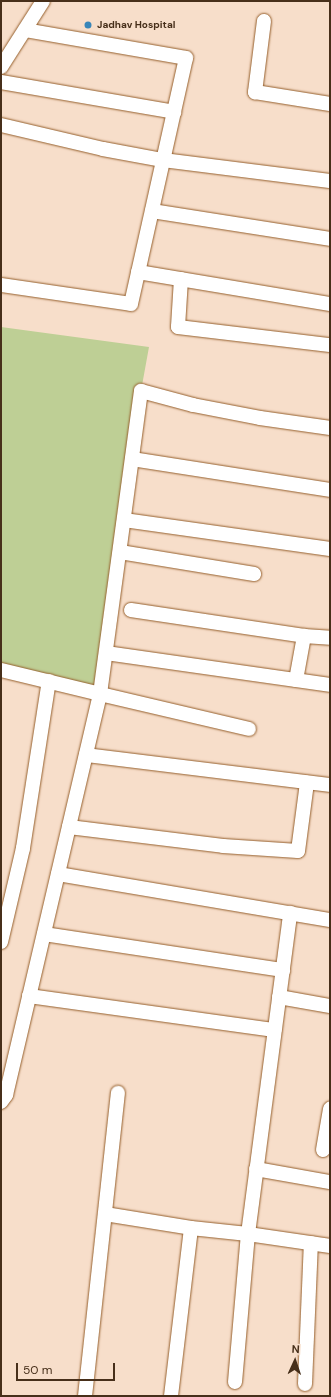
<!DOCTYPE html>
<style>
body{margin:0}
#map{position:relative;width:331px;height:1397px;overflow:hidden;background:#f7deca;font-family:"DM Sans",sans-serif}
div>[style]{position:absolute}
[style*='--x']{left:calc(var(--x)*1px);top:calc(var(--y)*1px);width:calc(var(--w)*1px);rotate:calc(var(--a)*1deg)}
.green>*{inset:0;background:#becf95}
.roads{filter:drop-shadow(0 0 1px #955f2c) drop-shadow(0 0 1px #955f2c)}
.minor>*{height:14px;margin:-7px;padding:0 7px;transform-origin:7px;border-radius:7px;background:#fff}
.dots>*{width:11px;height:11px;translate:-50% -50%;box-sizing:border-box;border:2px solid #f7deca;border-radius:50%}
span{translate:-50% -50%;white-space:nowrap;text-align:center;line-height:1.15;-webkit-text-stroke:3.5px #f7deca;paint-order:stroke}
.poi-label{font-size:10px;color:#472f1a;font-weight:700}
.left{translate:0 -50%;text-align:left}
.frame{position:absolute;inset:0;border:2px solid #472f1a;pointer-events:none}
.north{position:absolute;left:275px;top:1341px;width:40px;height:40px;-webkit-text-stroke:3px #f7deca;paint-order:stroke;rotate:3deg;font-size:11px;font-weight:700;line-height:16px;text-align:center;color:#472f1a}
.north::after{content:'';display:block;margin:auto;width:14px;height:18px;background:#472f1a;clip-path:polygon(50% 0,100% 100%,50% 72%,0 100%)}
.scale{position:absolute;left:16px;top:1363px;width:99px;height:18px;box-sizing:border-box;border:2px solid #472f1a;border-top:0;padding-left:5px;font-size:12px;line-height:14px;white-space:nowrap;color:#472f1a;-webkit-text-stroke:3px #f7deca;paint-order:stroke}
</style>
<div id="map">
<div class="green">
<div style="clip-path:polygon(1px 327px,149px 347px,141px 391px,100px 694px,1px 672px)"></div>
</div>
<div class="roads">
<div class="minor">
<div style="--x:264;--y:21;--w:72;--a:97.2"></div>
<div style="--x:255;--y:92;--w:76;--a:9.1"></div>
<div style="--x:1;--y:67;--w:78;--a:-57.5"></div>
<div style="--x:1;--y:82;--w:176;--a:9.8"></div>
<div style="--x:1;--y:125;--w:105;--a:13.2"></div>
<div style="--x:103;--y:149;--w:61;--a:10.4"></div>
<div style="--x:163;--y:160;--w:168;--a:7.2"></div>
<div style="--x:152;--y:211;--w:180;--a:8.9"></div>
<div style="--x:138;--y:272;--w:195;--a:9.5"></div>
<div style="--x:181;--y:279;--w:48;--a:93.6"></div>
<div style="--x:178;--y:327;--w:153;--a:6.8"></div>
<div style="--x:1;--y:285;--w:131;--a:8.3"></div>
<div style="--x:131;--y:304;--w:252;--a:-77.4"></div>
<div style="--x:186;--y:58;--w:163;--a:-170.1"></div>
<div style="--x:132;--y:459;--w:200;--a:8.9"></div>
<div style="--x:124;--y:520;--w:208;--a:8"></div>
<div style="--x:120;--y:552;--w:136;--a:9.3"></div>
<div style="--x:131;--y:610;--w:175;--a:8.5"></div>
<div style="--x:106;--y:653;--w:226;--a:8.1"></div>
<div style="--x:1;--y:670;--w:102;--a:13.6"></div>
<div style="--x:100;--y:694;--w:306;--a:-82.3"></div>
<div style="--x:141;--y:391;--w:54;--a:15.1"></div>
<div style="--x:193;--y:405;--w:68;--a:11"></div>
<div style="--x:260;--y:418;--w:71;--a:8.1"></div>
<div style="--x:296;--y:680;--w:45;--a:-79.7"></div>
<div style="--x:304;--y:636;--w:26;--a:4"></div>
<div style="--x:86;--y:755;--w:246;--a:7"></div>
<div style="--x:69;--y:827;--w:155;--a:7"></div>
<div style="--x:223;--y:846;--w:75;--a:3.8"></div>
<div style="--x:298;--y:851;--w:69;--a:-82.5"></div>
<div style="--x:58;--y:874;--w:276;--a:9.6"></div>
<div style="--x:44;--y:934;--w:242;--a:8.6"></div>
<div style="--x:1;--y:942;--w:97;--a:-76.8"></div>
<div style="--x:23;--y:848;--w:169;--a:-81.2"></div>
<div style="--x:29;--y:996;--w:248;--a:7.9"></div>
<div style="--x:279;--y:997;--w:52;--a:10"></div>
<div style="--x:1;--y:1102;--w:9;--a:-54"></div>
<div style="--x:6;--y:1095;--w:412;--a:-76.8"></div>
<div style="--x:100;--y:694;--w:153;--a:13.2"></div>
<div style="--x:323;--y:1150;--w:42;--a:-80.3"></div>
<div style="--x:256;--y:1169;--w:75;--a:10"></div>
<div style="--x:105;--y:1214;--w:87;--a:9.2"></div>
<div style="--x:191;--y:1228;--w:57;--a:6"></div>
<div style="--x:248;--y:1234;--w:83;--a:8.3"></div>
<div style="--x:235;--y:1382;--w:149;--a:-85"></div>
<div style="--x:248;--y:1234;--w:324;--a:-82.5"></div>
<div style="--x:305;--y:1384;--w:141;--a:-87.6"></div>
<div style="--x:85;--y:1396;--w:305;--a:-83.8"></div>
<div style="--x:171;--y:1396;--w:169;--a:-83.2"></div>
</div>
</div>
<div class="dots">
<div style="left:88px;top:25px;background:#3986b9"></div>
</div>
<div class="poi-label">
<span class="left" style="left:97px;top:25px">Jadhav Hospital</span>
</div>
<div class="frame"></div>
<div class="north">N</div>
<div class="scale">50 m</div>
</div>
